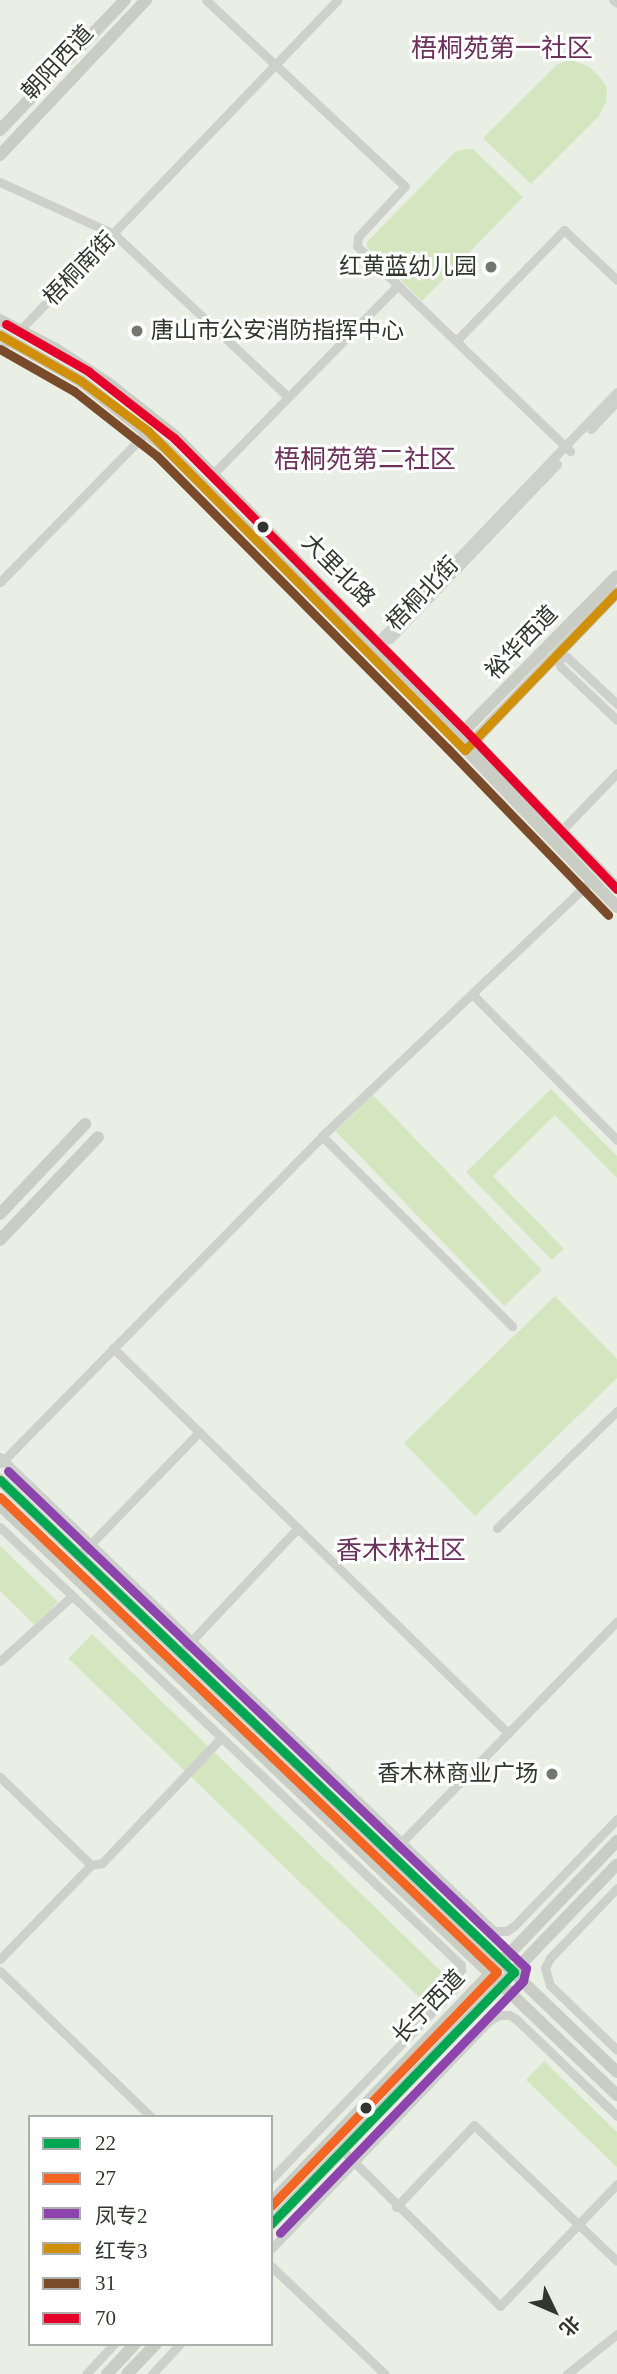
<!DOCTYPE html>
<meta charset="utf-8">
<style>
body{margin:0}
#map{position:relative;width:617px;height:2374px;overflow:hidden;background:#eaefe5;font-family:"Times New Roman","Noto Sans SC",serif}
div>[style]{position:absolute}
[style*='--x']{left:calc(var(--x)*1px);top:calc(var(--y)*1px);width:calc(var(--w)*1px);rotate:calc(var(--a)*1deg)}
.green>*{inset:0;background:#d3e6c0;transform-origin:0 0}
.minor>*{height:9px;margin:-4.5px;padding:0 4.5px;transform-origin:4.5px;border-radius:4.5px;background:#ced0cc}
.major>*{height:12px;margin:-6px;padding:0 6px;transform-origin:6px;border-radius:6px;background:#c9cdc3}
.bus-1>*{height:9px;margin:-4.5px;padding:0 4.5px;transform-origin:4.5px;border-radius:4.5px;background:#00a651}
.bus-2>*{height:9px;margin:-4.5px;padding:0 4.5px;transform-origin:4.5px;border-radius:4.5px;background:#f26522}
.bus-3>*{height:9px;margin:-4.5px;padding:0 4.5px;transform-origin:4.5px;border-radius:4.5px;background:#8e44ad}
.bus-4>*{height:9px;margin:-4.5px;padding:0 4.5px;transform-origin:4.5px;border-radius:4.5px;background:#d09009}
.bus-5>*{height:9px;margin:-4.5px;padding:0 4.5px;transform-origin:4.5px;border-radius:4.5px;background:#7a4b2a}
.bus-6>*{height:9px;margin:-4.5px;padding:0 4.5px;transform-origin:4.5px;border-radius:4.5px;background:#e4002b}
.dots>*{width:19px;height:19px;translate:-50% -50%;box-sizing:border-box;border:4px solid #fff;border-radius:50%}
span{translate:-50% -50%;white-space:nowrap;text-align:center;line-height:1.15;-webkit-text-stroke:6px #fff;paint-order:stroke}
.street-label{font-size:23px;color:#32362f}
.poi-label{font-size:23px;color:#32362f}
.right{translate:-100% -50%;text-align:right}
.left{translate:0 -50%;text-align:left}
.quarter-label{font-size:26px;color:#6b315b}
.legend{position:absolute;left:28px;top:2115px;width:245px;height:231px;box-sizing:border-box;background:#fff;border:2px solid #adafac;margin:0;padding:9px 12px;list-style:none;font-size:21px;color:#32362f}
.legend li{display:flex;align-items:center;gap:14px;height:35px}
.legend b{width:35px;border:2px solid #adafac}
.north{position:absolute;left:519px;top:2276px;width:70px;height:70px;-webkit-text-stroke:5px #fff;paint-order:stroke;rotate:134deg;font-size:19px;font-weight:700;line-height:28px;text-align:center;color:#32362f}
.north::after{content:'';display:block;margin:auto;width:24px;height:32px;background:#32362f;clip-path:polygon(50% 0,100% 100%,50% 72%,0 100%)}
</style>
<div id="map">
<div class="green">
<div style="clip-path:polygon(572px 60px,589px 67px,599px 76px,607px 87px,606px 102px,599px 116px,531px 184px,483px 138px,559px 63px)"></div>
<div style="clip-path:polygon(465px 149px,473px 149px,523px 197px,422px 301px,367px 247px,367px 242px,455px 152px)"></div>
<div style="clip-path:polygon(551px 1089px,617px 1156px,617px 1178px,555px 1115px,493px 1176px,564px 1249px,552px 1260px,466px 1172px)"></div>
<div style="left:373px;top:1095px;width:243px;height:52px;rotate:46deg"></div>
<div style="clip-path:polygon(555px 1296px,617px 1359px,617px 1378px,475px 1516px,404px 1443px)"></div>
<div style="clip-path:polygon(0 1546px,58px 1602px,36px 1626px,0 1591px)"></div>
<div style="left:92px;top:1634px;width:494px;height:34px;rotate:44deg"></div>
<div style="clip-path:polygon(544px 2061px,617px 2132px,617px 2167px,526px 2080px)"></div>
</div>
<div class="minor">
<div style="--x:206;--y:0;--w:272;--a:43.1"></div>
<div style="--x:405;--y:186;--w:69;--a:132.7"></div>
<div style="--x:358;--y:237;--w:9;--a:96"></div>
<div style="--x:357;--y:246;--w:296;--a:43.9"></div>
<div style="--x:613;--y:0;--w:5;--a:37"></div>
<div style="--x:0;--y:182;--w:125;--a:24.5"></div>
<div style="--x:114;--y:234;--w:238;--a:43.1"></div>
<div style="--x:20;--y:330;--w:458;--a:-46.1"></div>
<div style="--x:456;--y:341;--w:155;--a:-45.8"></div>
<div style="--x:564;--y:230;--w:73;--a:43.3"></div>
<div style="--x:0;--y:349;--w:13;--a:-45"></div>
<div style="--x:591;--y:429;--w:38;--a:-47"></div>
<div style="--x:213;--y:474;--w:263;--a:-45.6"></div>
<div style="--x:0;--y:582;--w:211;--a:-45.6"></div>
<div style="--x:378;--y:641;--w:345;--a:-46.2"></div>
<div style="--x:380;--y:641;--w:10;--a:-11"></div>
<div style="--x:390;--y:639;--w:242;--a:-46.3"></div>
<div style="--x:556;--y:656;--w:12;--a:66"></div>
<div style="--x:561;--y:667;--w:77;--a:43.4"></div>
<div style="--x:556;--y:656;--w:11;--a:5"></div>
<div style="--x:567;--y:657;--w:69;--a:43.2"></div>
<div style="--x:560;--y:832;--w:82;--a:-46"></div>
<div style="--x:473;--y:995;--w:204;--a:45.2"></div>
<div style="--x:322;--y:1136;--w:269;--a:45"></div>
<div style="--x:113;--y:1348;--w:552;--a:44.27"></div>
<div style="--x:0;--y:1457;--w:685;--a:43.82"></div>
<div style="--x:494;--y:1931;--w:13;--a:0"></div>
<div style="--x:507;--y:1931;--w:10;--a:-37"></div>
<div style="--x:515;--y:1925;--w:147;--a:-46.1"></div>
<div style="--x:1;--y:1463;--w:458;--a:-45.5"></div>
<div style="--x:322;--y:1136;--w:371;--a:-43.5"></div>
<div style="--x:0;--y:1527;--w:636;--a:43.53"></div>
<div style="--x:461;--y:1965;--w:15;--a:90"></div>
<div style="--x:461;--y:1980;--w:10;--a:127"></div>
<div style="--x:455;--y:1988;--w:265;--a:133.9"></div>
<div style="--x:497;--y:1528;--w:168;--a:-44.3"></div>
<div style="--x:79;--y:1556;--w:173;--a:-45.9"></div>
<div style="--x:180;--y:1653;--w:172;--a:-46.7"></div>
<div style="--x:0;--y:1661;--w:97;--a:-42.1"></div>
<div style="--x:0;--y:1777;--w:127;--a:44"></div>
<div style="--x:91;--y:1865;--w:131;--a:134.1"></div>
<div style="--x:390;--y:1854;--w:325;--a:-45.7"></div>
<div style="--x:91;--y:1865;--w:11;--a:-10"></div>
<div style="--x:102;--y:1863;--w:173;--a:-46.4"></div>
<div style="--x:617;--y:1888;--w:97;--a:133.7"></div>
<div style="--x:550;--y:1958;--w:11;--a:117"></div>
<div style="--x:545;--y:1968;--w:18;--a:74"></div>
<div style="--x:550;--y:1985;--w:93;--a:44.1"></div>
<div style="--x:0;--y:1971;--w:210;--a:44"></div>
<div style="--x:342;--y:2150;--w:222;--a:44.6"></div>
<div style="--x:500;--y:2306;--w:169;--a:-46.2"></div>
<div style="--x:396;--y:2207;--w:113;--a:-46.4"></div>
<div style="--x:474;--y:2125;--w:197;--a:43.6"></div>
<div style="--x:271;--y:2249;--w:315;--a:-46.3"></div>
<div style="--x:489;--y:2021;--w:12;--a:-31"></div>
<div style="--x:499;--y:2015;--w:10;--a:0"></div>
<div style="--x:509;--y:2015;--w:8;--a:30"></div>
<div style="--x:516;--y:2019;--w:140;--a:43.8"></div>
<div style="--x:271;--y:2266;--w:157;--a:43.5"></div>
<div style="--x:86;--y:2374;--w:41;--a:-47"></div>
<div style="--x:152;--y:2374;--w:41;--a:-47"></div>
<div style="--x:567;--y:2374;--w:64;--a:-38.7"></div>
</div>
<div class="major">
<div style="--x:0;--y:130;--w:180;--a:-46.1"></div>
<div style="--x:0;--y:155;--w:213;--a:-46.7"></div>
<div style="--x:0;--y:320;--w:63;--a:27.4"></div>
<div style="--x:56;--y:349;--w:62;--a:33.2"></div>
<div style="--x:108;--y:383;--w:85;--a:38.3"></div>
<div style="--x:175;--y:436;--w:632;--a:45.64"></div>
<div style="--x:0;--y:335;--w:93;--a:29.6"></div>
<div style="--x:81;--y:381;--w:107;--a:38.2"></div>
<div style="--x:165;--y:447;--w:412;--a:45.1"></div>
<div style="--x:456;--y:739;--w:233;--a:46.2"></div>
<div style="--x:460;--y:735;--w:223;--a:-45.4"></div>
<div style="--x:467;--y:748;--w:216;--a:-46.1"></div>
<div style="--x:0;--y:1214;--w:124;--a:-46.6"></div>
<div style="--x:0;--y:1240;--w:142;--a:-46.4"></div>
<div style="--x:0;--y:1480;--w:855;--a:43.82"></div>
<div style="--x:0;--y:1505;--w:854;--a:43.72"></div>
<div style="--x:271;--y:2203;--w:501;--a:-46.29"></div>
<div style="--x:271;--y:2224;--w:499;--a:-46.1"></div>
<div style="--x:107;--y:2374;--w:41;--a:-47"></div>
<div style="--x:127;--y:2374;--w:42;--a:-46"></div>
</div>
<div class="bus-1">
<div style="--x:0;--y:1480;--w:712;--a:43.75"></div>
<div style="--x:514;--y:1972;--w:350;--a:134"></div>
</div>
<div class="bus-2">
<div style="--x:0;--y:1497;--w:687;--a:43.7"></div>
<div style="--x:497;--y:1972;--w:325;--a:134"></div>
</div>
<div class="bus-3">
<div style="--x:8;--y:1471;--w:718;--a:43.81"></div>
<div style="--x:526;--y:1968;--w:13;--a:103"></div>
<div style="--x:523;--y:1981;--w:350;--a:134"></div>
</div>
<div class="bus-4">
<div style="--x:0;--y:335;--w:93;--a:29.6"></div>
<div style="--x:81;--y:381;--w:84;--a:36.7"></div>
<div style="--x:148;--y:431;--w:450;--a:45.2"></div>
<div style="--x:465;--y:750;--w:219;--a:-46.1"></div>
</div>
<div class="bus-5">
<div style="--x:0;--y:349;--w:85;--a:29.6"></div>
<div style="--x:74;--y:391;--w:105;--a:38.1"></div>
<div style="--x:157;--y:456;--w:412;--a:45.2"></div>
<div style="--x:447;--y:748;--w:232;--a:46"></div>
</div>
<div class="bus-6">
<div style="--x:6;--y:324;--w:95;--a:29.8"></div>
<div style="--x:88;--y:371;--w:109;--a:37.9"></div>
<div style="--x:174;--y:438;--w:412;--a:45.1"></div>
<div style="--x:465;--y:730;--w:220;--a:46.3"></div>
</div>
<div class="dots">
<div style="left:491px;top:267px;background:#72776f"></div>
<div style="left:137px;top:331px;background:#72776f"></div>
<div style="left:263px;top:527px;background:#32362f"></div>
<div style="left:552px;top:1774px;background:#72776f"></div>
<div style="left:366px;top:2108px;background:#32362f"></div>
</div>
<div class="street-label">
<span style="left:58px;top:63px;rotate:-47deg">朝阳西道</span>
<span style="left:80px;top:269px;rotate:-46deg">梧桐南街</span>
<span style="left:338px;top:571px;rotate:45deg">大里北路</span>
<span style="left:423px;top:594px;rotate:-46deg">梧桐北街</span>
<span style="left:522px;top:643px;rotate:-46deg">裕华西道</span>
<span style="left:429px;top:2007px;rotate:-46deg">长宁西道</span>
</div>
<div class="poi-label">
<span class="right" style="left:477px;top:267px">红黄蓝幼儿园</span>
<span class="left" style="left:151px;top:331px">唐山市公安消防指挥中心</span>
<span class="right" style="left:538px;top:1774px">香木林商业广场</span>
</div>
<div class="quarter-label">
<span style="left:502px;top:49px">梧桐苑第一社区</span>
<span style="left:365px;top:460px">梧桐苑第二社区</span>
<span style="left:401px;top:1551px">香木林社区</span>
</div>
<ul class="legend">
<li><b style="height:9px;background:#00a651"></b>22</li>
<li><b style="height:9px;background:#f26522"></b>27</li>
<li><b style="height:9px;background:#8e44ad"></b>凤专2</li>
<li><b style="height:9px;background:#d09009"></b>红专3</li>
<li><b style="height:9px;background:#7a4b2a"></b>31</li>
<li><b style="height:9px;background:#e4002b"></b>70</li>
</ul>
<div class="north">北</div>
</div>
